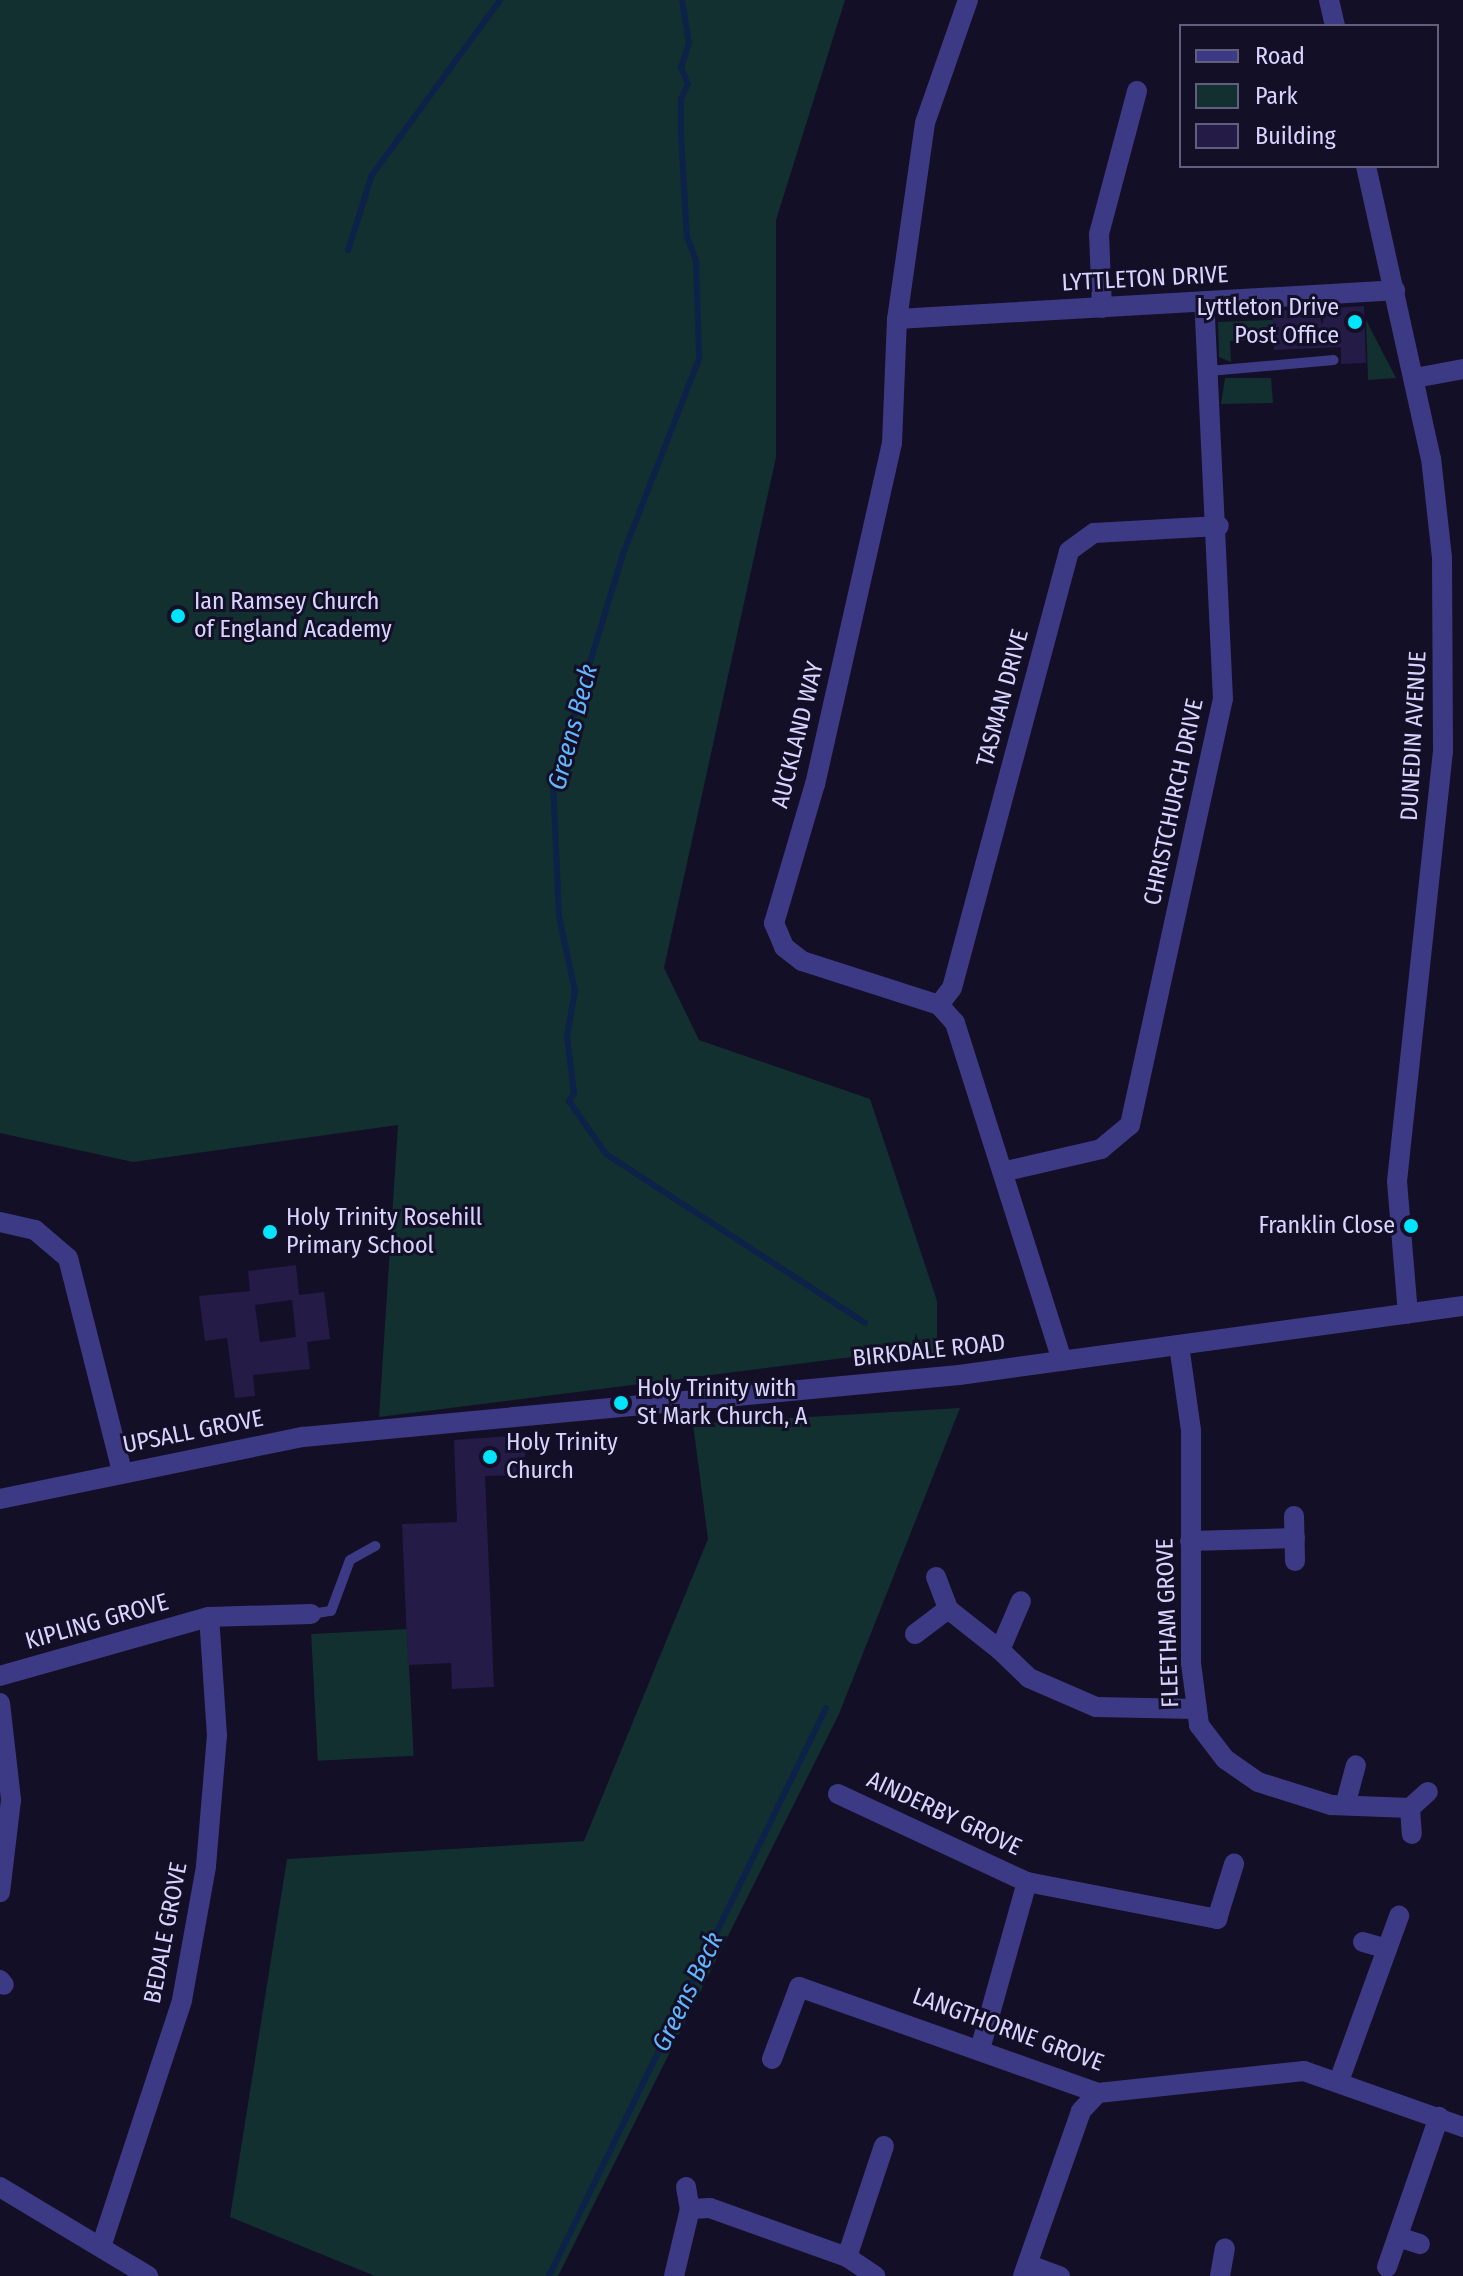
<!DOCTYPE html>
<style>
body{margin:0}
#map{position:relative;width:1463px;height:2276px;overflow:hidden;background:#130f26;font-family:"Fira Sans Condensed",sans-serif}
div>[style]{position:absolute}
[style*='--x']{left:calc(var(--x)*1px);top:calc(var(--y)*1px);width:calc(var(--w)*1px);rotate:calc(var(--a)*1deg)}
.green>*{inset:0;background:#12302f;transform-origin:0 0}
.stream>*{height:6px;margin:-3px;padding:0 3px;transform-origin:3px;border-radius:3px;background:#0c2248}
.building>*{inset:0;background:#241b47}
.service>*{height:10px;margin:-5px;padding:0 5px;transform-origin:5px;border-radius:5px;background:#3d3a85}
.minor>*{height:20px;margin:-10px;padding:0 10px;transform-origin:10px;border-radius:10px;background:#3d3a85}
.dots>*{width:22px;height:22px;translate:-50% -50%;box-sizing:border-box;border:4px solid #130f26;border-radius:50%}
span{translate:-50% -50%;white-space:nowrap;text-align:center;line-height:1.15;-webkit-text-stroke:6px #130f26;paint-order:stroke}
.street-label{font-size:24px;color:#d9d4ff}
.poi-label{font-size:24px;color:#d9d4ff}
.right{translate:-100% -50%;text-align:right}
.left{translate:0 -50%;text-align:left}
.water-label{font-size:26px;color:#62b6ff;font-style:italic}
.legend{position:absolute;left:1179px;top:24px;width:260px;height:144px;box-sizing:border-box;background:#130f26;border:2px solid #625e7d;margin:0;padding:10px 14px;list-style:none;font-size:24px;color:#d9d4ff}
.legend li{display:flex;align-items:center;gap:16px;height:40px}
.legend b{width:40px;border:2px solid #625e7d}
</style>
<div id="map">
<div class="green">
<div style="clip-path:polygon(0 0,845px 0,776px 220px,776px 457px,664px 968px,699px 1040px,870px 1099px,937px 1301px,937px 1361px,860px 1356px,379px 1417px,398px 1125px,133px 1162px,0 1133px)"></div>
<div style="clip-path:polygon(1273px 320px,1274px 339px,1230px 341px,1231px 362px,1219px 357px,1218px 322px)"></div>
<div style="clip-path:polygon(1366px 320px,1396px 378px,1368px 380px)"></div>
<div style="clip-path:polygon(1225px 378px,1271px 378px,1273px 403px,1221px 404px)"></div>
<div style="clip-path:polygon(960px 1408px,839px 1714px,558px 2276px,375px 2276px,230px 2217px,287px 1859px,584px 1841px,708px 1539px,693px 1424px)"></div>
<div style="left:407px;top:1629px;width:127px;height:96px;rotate:87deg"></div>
</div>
<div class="stream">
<div style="--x:682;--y:0;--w:44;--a:80.8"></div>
<div style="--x:689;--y:43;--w:25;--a:108"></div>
<div style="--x:681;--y:67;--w:18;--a:68"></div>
<div style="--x:688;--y:84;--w:17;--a:115"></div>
<div style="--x:681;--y:99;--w:37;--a:90"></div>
<div style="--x:681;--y:136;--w:101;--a:86.6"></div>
<div style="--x:687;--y:237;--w:26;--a:69"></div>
<div style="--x:696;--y:261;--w:98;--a:88.2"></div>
<div style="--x:699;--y:359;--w:206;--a:111.3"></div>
<div style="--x:624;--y:551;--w:243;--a:107"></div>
<div style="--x:553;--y:783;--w:133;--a:87.4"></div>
<div style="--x:559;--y:916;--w:77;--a:78"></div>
<div style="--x:575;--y:991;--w:46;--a:100.1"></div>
<div style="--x:567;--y:1036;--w:58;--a:83.1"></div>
<div style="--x:574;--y:1094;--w:9;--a:126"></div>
<div style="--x:569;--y:1101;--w:65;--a:55.1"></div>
<div style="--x:606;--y:1154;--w:309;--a:33.1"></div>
<div style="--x:348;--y:250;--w:79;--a:-72.3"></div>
<div style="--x:372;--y:175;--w:217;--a:-53.8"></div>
<div style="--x:549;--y:2276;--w:632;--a:-64"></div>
</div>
<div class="building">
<div style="clip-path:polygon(1364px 306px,1366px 363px,1341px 364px,1341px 347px,1274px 350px,1272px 311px)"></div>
<div style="clip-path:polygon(evenodd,296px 1265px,299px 1295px,324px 1292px,330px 1339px,307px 1342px,310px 1369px,253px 1375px,255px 1396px,235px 1398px,227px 1338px,205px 1341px,199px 1296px,250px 1291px,248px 1271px,296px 1265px,292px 1300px,296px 1337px,260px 1342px,255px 1305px,292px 1300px)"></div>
<div style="clip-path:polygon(524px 1435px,526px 1475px,485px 1476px,494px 1687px,452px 1689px,451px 1663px,408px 1665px,402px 1524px,457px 1522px,454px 1440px)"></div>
</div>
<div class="service">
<div style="--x:1209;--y:371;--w:125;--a:-5"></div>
<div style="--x:311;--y:1614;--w:20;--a:-9"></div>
<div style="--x:331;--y:1611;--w:54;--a:-69.6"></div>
<div style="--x:350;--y:1560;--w:29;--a:-29"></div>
</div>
<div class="minor">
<div style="--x:968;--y:0;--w:130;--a:109.3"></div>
<div style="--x:925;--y:123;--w:198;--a:98.1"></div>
<div style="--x:897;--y:319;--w:124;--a:92.3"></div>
<div style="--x:892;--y:443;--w:350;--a:102.7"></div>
<div style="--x:815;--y:784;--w:145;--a:106.4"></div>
<div style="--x:774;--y:923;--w:26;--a:67"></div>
<div style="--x:784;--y:947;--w:23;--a:38"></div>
<div style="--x:802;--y:961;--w:144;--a:17.8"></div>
<div style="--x:939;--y:1005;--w:24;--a:48"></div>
<div style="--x:955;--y:1023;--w:354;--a:72.4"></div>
<div style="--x:1329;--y:0;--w:27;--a:77"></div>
<div style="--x:1366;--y:166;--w:299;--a:77.5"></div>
<div style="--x:1431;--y:458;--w:101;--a:83.7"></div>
<div style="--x:1442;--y:558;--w:193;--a:89.7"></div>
<div style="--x:1443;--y:751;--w:432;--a:96.1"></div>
<div style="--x:1397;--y:1181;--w:133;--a:85.3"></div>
<div style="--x:1102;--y:308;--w:74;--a:-92.3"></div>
<div style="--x:1099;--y:234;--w:148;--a:-75.1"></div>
<div style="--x:897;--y:319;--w:499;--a:-3.3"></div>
<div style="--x:1415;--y:378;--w:49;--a:-10.6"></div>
<div style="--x:939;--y:1005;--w:21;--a:-53"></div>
<div style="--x:952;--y:988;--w:452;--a:-75"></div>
<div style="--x:1069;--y:551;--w:31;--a:-36"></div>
<div style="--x:1094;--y:533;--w:125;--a:-3.2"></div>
<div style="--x:1006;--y:1171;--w:98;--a:-13"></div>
<div style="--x:1101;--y:1149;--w:38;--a:-40"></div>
<div style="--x:1130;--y:1125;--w:436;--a:-77.7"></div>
<div style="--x:1223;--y:699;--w:398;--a:-92.7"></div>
<div style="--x:0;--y:1222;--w:36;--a:13"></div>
<div style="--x:35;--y:1230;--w:43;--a:40.3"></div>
<div style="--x:68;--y:1258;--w:221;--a:75.8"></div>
<div style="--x:1179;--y:1345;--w:86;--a:82"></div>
<div style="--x:1191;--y:1430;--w:233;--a:90"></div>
<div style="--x:1191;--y:1663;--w:63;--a:82.6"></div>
<div style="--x:1199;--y:1725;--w:43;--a:52.6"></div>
<div style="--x:1225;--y:1759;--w:40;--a:34.9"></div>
<div style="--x:1258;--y:1782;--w:77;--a:17.5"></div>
<div style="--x:1331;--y:1805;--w:79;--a:2.2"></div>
<div style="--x:1410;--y:1808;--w:26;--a:86"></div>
<div style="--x:0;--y:1499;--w:309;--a:-11.6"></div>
<div style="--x:303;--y:1437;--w:659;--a:-5.4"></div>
<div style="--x:959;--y:1375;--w:509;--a:-7.8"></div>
<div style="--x:1294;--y:1516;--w:45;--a:88.7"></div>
<div style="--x:1190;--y:1541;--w:105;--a:-1.6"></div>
<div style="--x:936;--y:1577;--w:34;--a:69"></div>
<div style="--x:948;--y:1609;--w:66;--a:38.3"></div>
<div style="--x:1000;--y:1650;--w:53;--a:-66.8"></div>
<div style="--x:915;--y:1634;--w:41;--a:-37.1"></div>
<div style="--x:1000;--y:1650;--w:40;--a:44"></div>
<div style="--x:1029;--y:1678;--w:73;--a:23.4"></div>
<div style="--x:1096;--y:1707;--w:100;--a:1.1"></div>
<div style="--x:0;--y:1676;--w:217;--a:-15.8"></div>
<div style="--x:209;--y:1617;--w:102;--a:-1.7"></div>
<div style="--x:0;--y:1703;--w:98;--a:83.5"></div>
<div style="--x:11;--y:1800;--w:93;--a:96.8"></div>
<div style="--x:838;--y:1794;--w:208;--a:25"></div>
<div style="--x:1027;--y:1882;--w:173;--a:105.7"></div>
<div style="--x:1346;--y:1802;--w:38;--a:-75"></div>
<div style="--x:1410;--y:1808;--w:24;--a:-42"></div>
<div style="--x:1027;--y:1882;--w:194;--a:11"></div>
<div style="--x:1217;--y:1919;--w:58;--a:-72.8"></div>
<div style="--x:1363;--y:1942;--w:25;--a:16"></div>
<div style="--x:0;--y:1980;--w:6;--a:51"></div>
<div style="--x:772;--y:2059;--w:77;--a:-69.4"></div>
<div style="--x:799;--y:1987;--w:317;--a:19.5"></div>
<div style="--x:1098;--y:2093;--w:207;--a:-6.1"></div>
<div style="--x:1304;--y:2071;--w:169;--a:19.4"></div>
<div style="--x:1339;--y:2081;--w:176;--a:-70"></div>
<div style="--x:0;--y:2187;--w:173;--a:31"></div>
<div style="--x:686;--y:2187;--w:22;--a:80"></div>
<div style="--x:1398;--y:2237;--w:23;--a:18"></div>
<div style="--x:101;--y:2247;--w:260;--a:-71.8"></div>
<div style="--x:182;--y:2000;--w:136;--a:-79.8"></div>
<div style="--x:206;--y:1866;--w:130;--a:-85.2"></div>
<div style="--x:217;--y:1736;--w:119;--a:-93.8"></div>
<div style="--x:847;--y:2257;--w:117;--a:-71.6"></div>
<div style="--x:1029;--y:2265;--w:33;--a:20"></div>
<div style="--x:1387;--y:2267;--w:159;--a:-70.9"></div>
<div style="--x:674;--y:2276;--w:69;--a:-76.6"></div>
<div style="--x:690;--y:2209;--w:20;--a:-3"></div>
<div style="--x:710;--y:2208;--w:145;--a:19.7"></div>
<div style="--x:847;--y:2257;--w:34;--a:34"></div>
<div style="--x:1023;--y:2276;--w:175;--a:-70.6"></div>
<div style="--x:1081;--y:2111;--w:25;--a:-47"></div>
<div style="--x:1220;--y:2276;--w:28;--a:-80"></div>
</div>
<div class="dots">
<div style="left:1355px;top:322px;background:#00e5ff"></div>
<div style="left:178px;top:616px;background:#00e5ff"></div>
<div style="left:1411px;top:1226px;background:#00e5ff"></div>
<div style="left:270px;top:1232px;background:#00e5ff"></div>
<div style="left:621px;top:1403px;background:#00e5ff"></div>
<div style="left:490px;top:1457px;background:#00e5ff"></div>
</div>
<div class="street-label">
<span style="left:1145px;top:279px;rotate:-3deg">LYTTLETON DRIVE</span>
<span style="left:1003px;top:698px;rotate:-75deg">TASMAN DRIVE</span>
<span style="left:798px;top:735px;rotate:-76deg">AUCKLAND WAY</span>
<span style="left:1414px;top:736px;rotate:-87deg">DUNEDIN AVENUE</span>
<span style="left:1174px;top:802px;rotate:-78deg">CHRISTCHURCH DRIVE</span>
<span style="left:929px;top:1351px;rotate:-6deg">BIRKDALE ROAD</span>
<span style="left:193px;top:1432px;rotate:-11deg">UPSALL GROVE</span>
<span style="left:97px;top:1622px;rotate:-16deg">KIPLING GROVE</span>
<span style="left:1168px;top:1623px;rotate:-92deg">FLEETHAM GROVE</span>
<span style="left:944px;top:1814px;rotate:25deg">AINDERBY GROVE</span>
<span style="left:166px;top:1933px;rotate:-79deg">BEDALE GROVE</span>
<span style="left:1008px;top:2030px;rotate:20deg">LANGTHORNE GROVE</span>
</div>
<div class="poi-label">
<span class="right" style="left:1339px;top:322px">Lyttleton Drive<br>Post Office</span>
<span class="left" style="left:194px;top:616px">Ian Ramsey Church<br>of England Academy</span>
<span class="left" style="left:286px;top:1232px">Holy Trinity Rosehill<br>Primary School</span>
<span class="right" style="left:1395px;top:1226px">Franklin Close</span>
<span class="left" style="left:637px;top:1403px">Holy Trinity with<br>St Mark Church, A</span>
<span class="left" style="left:506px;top:1457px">Holy Trinity<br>Church</span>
</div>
<div class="water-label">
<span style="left:573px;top:727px;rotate:-75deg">Greens Beck</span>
<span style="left:688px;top:1992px;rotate:-64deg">Greens Beck</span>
</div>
<ul class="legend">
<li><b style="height:10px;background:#3d3a85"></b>Road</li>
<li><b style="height:22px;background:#12302f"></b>Park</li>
<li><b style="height:22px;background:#241b47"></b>Building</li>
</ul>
</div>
